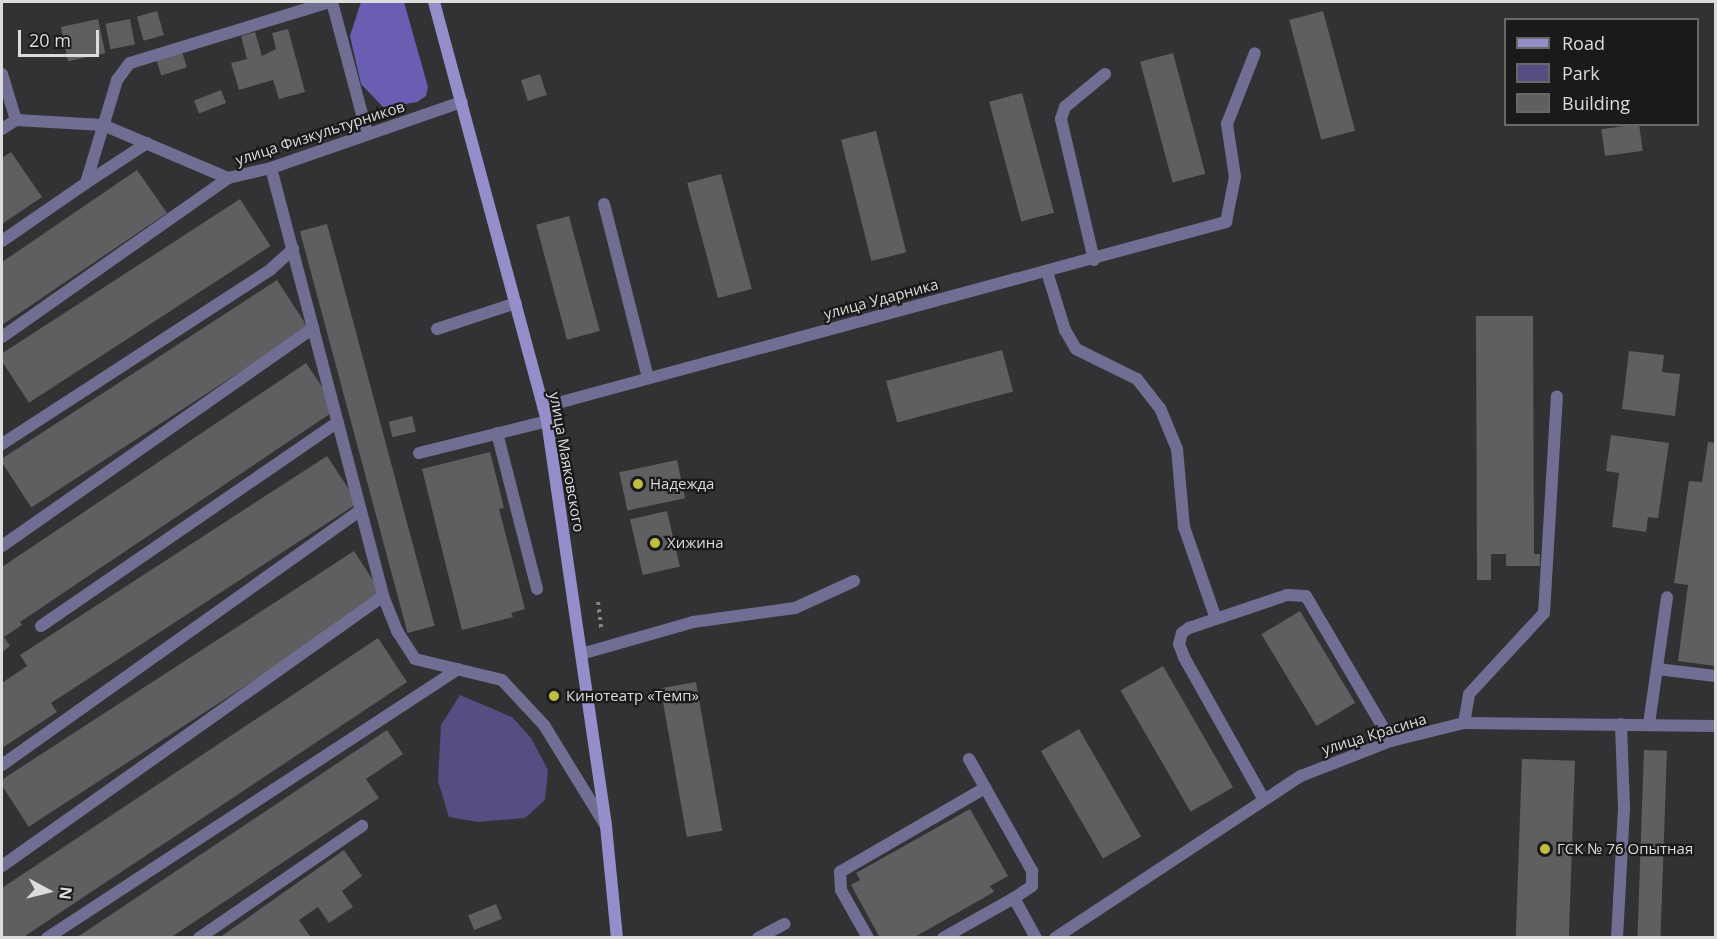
<!DOCTYPE html>
<meta charset="utf-8">
<style>
body{margin:0}
#map{position:relative;width:1717px;height:939px;overflow:hidden;background:#323235;font-family:"Open Sans",sans-serif}
div>[style]{position:absolute}
[style*='--x']{left:calc(var(--x)*1px);top:calc(var(--y)*1px);width:calc(var(--w)*1px);rotate:calc(var(--a)*1deg)}
.green>*{inset:0;background:#554e83}
.forest>*{inset:0;background:#6a5eb2}
.building>*{inset:0;background:#5f5f62;transform-origin:0 0}
.path>*{height:4px;margin-top:-2px;transform-origin:0;background:repeating-linear-gradient(90deg,#868688 0 3px,transparent 0 7.5px)}
.lane>*{height:12px;margin:-6px;padding:0 6px;transform-origin:6px;border-radius:6px;background:#716e93}
.street>*{height:12px;margin:-6px;padding:0 6px;transform-origin:6px;border-radius:6px;background:#716e93}
.secondary>*{height:12px;margin:-6px;padding:0 6px;transform-origin:6px;border-radius:6px;background:#948eca}
.dots>*{width:16px;height:16px;translate:-50% -50%;box-sizing:border-box;border:3px solid #1a1a1b;border-radius:50%}
span{translate:-50% -50%;white-space:nowrap;text-align:center;line-height:1.15;-webkit-text-stroke:4.5px #1a1a1b;paint-order:stroke}
.street-label{font-size:15px;color:#dcdcde}
.poi-label{font-size:15px;color:#dcdcde}
.left{translate:0 -50%;text-align:left}
.frame{position:absolute;inset:0;border:3px solid #dcdcde;pointer-events:none}
.legend{position:absolute;left:1504px;top:18px;width:195px;height:108px;box-sizing:border-box;background:#1a1a1b;border:2px solid #686869;margin:0;padding:8px 10px;list-style:none;font-size:18px;color:#dcdcde}
.legend li{display:flex;align-items:center;gap:12px;height:30px}
.legend b{width:30px;border:2px solid #686869}
.north{position:absolute;left:18px;top:861px;width:60px;height:60px;-webkit-text-stroke:4px #1a1a1b;paint-order:stroke;rotate:97deg;font-size:16px;font-weight:700;line-height:24px;text-align:center;color:#dcdcde}
.north::after{content:'';display:block;margin:auto;width:21px;height:27px;background:#dcdcde;clip-path:polygon(50% 0,100% 100%,50% 72%,0 100%)}
.scale{position:absolute;left:18px;top:30px;width:81px;height:27px;box-sizing:border-box;border:3px solid #dcdcde;border-top:0;padding-left:8px;font-size:18px;line-height:21px;white-space:nowrap;color:#dcdcde;-webkit-text-stroke:4px #1a1a1b;paint-order:stroke}
</style>
<div id="map">
<div class="green">
<div style="clip-path:polygon(460px 695px,512px 717px,531px 738px,548px 770px,545px 800px,525px 818px,478px 822px,449px 817px,438px 781px,441px 725px)"></div>
</div>
<div class="forest">
<div style="clip-path:polygon(361px 2px,404px 2px,428px 87px,426px 96px,417px 102px,384px 108px,361px 84px,350px 36px)"></div>
</div>
<div class="building">
<div style="left:157px;top:11px;width:25px;height:21px;rotate:74deg"></div>
<div style="left:1323px;top:11px;width:124px;height:35px;rotate:75deg"></div>
<div style="left:98px;top:19px;width:35px;height:38px;rotate:78deg"></div>
<div style="left:130px;top:19px;width:26px;height:25px;rotate:79deg"></div>
<div style="clip-path:polygon(288px 29px,305px 92px,279px 99px,273px 80px,239px 90px,231px 63px,247px 59px,241px 36px,255px 32px,262px 56px,276px 49px,272px 33px)"></div>
<div style="left:182px;top:52px;width:16px;height:27px;rotate:72deg"></div>
<div style="left:1173px;top:53px;width:125px;height:34px;rotate:75deg"></div>
<div style="left:540px;top:74px;width:22px;height:20px;rotate:72deg"></div>
<div style="left:221px;top:90px;width:14px;height:29px;rotate:69deg"></div>
<div style="left:1022px;top:93px;width:124px;height:34px;rotate:75deg"></div>
<div style="left:1639px;top:124px;width:27px;height:38px;rotate:82deg"></div>
<div style="left:876px;top:131px;width:125px;height:36px;rotate:76deg"></div>
<div style="clip-path:polygon(11px 152px,42px 197px,2px 224px,2px 158px)"></div>
<div style="clip-path:polygon(137px 170px,167px 213px,2px 325px,2px 262px)"></div>
<div style="left:721px;top:174px;width:119px;height:35px;rotate:75deg"></div>
<div style="left:240px;top:199px;width:56px;height:288px;rotate:57deg"></div>
<div style="left:569px;top:216px;width:119px;height:34px;rotate:75deg"></div>
<div style="left:327px;top:224px;width:416px;height:28px;rotate:75deg"></div>
<div style="left:277px;top:280px;width:57px;height:330px;rotate:57deg"></div>
<div style="clip-path:polygon(1476px 316px,1533px 316px,1534px 554px,1540px 554px,1540px 566px,1506px 566px,1506px 554px,1491px 554px,1491px 580px,1477px 580px)"></div>
<div style="left:1002px;top:350px;width:43px;height:120px;rotate:75deg"></div>
<div style="clip-path:polygon(1629px 351px,1664px 355px,1662px 372px,1680px 374px,1675px 416px,1622px 409px)"></div>
<div style="clip-path:polygon(306px 363px,337px 409px,20px 622px,22px 625px,4px 637px,10px 646px,2px 652px,2px 567px)"></div>
<div style="left:412px;top:416px;width:16px;height:24px;rotate:76deg"></div>
<div style="clip-path:polygon(1611px 435px,1669px 443px,1658px 518px,1648px 517px,1646px 532px,1612px 527px,1619px 473px,1606px 471px)"></div>
<div style="clip-path:polygon(1708px 442px,1716px 443px,1716px 666px,1678px 661px,1688px 585px,1674px 583px,1689px 481px,1702px 482px)"></div>
<div style="clip-path:polygon(490px 452px,504px 508px,499px 509px,525px 609px,511px 613px,513px 617px,462px 630px,422px 469px)"></div>
<div style="clip-path:polygon(327px 456px,358px 503px,51px 703px,57px 712px,2px 748px,2px 683px,27px 666px,20px 655px)"></div>
<div style="left:677px;top:460px;width:39px;height:59px;rotate:78deg"></div>
<div style="left:667px;top:511px;width:57px;height:38px;rotate:77deg"></div>
<div style="left:354px;top:551px;width:54px;height:423px;rotate:57deg"></div>
<div style="left:1300px;top:611px;width:107px;height:45px;rotate:59deg"></div>
<div style="clip-path:polygon(378px 638px,407px 682px,22px 938px,2px 938px,2px 888px)"></div>
<div style="left:1163px;top:666px;width:140px;height:49px;rotate:60deg"></div>
<div style="left:696px;top:682px;width:151px;height:36px;rotate:80deg"></div>
<div style="left:1079px;top:729px;width:124px;height:44px;rotate:60deg"></div>
<div style="clip-path:polygon(387px 730px,403px 754px,366px 779px,379px 798px,170px 938px,76px 938px)"></div>
<div style="left:1644px;top:750px;width:23px;height:188px;rotate:2deg"></div>
<div style="left:1522px;top:759px;width:53px;height:179px;rotate:2deg"></div>
<div style="clip-path:polygon(970px 809px,1008px 876px,990px 886px,994px 892px,913px 938px,880px 938px,851px 885px,860px 880px,856px 873px)"></div>
<div style="clip-path:polygon(344px 850px,362px 876px,342px 891px,353px 907px,329px 923px,318px 907px,299px 920px,311px 938px,219px 938px)"></div>
<div style="left:496px;top:904px;width:16px;height:30px;rotate:68deg"></div>
</div>
<div class="path">
<div style="--x:598;--y:602;--w:26;--a:83"></div>
</div>
<div class="lane">
<div style="--x:332;--y:2;--w:136;--a:75"></div>
<div style="--x:2;--y:129;--w:17;--a:-33"></div>
<div style="--x:271;--y:168;--w:442;--a:75.3"></div>
<div style="--x:383;--y:596;--w:38;--a:68"></div>
<div style="--x:397;--y:631;--w:33;--a:57"></div>
<div style="--x:415;--y:659;--w:89;--a:13.6"></div>
<div style="--x:502;--y:680;--w:62;--a:47"></div>
<div style="--x:544;--y:725;--w:119;--a:58.5"></div>
<div style="--x:86;--y:183;--w:73;--a:-33.3"></div>
<div style="--x:604;--y:204;--w:179;--a:75.8"></div>
<div style="--x:1226;--y:222;--w:46;--a:-78.7"></div>
<div style="--x:1235;--y:177;--w:54;--a:-98.6"></div>
<div style="--x:1227;--y:124;--w:76;--a:-68.5"></div>
<div style="--x:2;--y:241;--w:102;--a:-34.6"></div>
<div style="--x:86;--y:183;--w:108;--a:-73.2"></div>
<div style="--x:117;--y:80;--w:21;--a:-53"></div>
<div style="--x:130;--y:63;--w:208;--a:-17"></div>
<div style="--x:1094;--y:260;--w:145;--a:-103.2"></div>
<div style="--x:1061;--y:119;--w:13;--a:-72"></div>
<div style="--x:1065;--y:107;--w:52;--a:-39.5"></div>
<div style="--x:1047;--y:272;--w:61;--a:72.8"></div>
<div style="--x:1065;--y:330;--w:22;--a:60"></div>
<div style="--x:1076;--y:349;--w:68;--a:26.2"></div>
<div style="--x:1137;--y:379;--w:37;--a:52"></div>
<div style="--x:1160;--y:408;--w:44;--a:67.5"></div>
<div style="--x:1177;--y:449;--w:78;--a:84.9"></div>
<div style="--x:1184;--y:527;--w:97;--a:70.8"></div>
<div style="--x:437;--y:329;--w:83;--a:-18.2"></div>
<div style="--x:2;--y:337;--w:276;--a:-35.1"></div>
<div style="--x:497;--y:433;--w:161;--a:75.6"></div>
<div style="--x:2;--y:444;--w:321;--a:-33"></div>
<div style="--x:271;--y:269;--w:30;--a:-42"></div>
<div style="--x:419;--y:453;--w:132;--a:-14"></div>
<div style="--x:2;--y:546;--w:380;--a:-35"></div>
<div style="--x:41;--y:626;--w:360;--a:-34.5"></div>
<div style="--x:581;--y:654;--w:116;--a:-15.9"></div>
<div style="--x:693;--y:622;--w:103;--a:-7.8"></div>
<div style="--x:795;--y:608;--w:65;--a:-24.6"></div>
<div style="--x:1657;--y:669;--w:59;--a:6.8"></div>
<div style="--x:1464;--y:723;--w:29;--a:-80"></div>
<div style="--x:1469;--y:694;--w:110;--a:-47.2"></div>
<div style="--x:1544;--y:613;--w:217;--a:-86.6"></div>
<div style="--x:1649;--y:724;--w:128;--a:-81.9"></div>
<div style="--x:969;--y:759;--w:129;--a:60.6"></div>
<div style="--x:1032;--y:871;--w:15;--a:90"></div>
<div style="--x:1032;--y:886;--w:22;--a:146"></div>
<div style="--x:1014;--y:898;--w:46;--a:61.2"></div>
<div style="--x:2;--y:765;--w:440;--a:-35.4"></div>
<div style="--x:1263;--y:798;--w:162;--a:-119.3"></div>
<div style="--x:1184;--y:657;--w:14;--a:-111"></div>
<div style="--x:1179;--y:644;--w:11;--a:-75"></div>
<div style="--x:1182;--y:633;--w:9;--a:-36"></div>
<div style="--x:1189;--y:628;--w:103;--a:-18.6"></div>
<div style="--x:1287;--y:595;--w:19;--a:3"></div>
<div style="--x:1306;--y:596;--w:168;--a:59.6"></div>
<div style="--x:2;--y:866;--w:467;--a:-35.3"></div>
<div style="--x:47;--y:938;--w:491;--a:-33.2"></div>
<div style="--x:199;--y:938;--w:198;--a:-34.5"></div>
<div style="--x:758;--y:938;--w:30;--a:-28"></div>
<div style="--x:868;--y:938;--w:55;--a:-119.4"></div>
<div style="--x:841;--y:890;--w:18;--a:-93"></div>
<div style="--x:840;--y:872;--w:168;--a:-30.1"></div>
<div style="--x:943;--y:938;--w:81;--a:-29.4"></div>
</div>
<div class="street">
<div style="--x:2;--y:74;--w:48;--a:73.1"></div>
<div style="--x:16;--y:120;--w:87;--a:3.3"></div>
<div style="--x:103;--y:125;--w:136;--a:23"></div>
<div style="--x:228;--y:178;--w:44;--a:-13.1"></div>
<div style="--x:271;--y:168;--w:202;--a:-19.1"></div>
<div style="--x:543;--y:407;--w:708;--a:-15.16"></div>
<div style="--x:1055;--y:938;--w:295;--a:-33.4"></div>
<div style="--x:1301;--y:776;--w:97;--a:-21.3"></div>
<div style="--x:1391;--y:741;--w:75;--a:-13.9"></div>
<div style="--x:1464;--y:723;--w:252;--a:0.7"></div>
<div style="--x:1617;--y:938;--w:131;--a:-86.9"></div>
<div style="--x:1624;--y:807;--w:83;--a:-92.1"></div>
</div>
<div class="secondary">
<div style="--x:434;--y:2;--w:434;--a:74.9"></div>
<div style="--x:547;--y:421;--w:409;--a:81.7"></div>
<div style="--x:606;--y:826;--w:113;--a:84.4"></div>
</div>
<div class="dots">
<div style="left:638px;top:484px;background:#c0be40"></div>
<div style="left:655px;top:543px;background:#c0be40"></div>
<div style="left:554px;top:696px;background:#c0be40"></div>
<div style="left:1545px;top:849px;background:#c0be40"></div>
</div>
<div class="street-label">
<span style="left:320px;top:133px;rotate:-18deg">улица Физкультурников</span>
<span style="left:881px;top:299px;rotate:-15deg">улица Ударника</span>
<span style="left:567px;top:462px;rotate:80deg">улица Маяковского</span>
<span style="left:1374px;top:734px;rotate:-17deg">улица Красина</span>
</div>
<div class="poi-label">
<span class="left" style="left:650px;top:484px">Надежда</span>
<span class="left" style="left:667px;top:543px">Хижина</span>
<span class="left" style="left:566px;top:696px">Кинотеатр «Темп»</span>
<span class="left" style="left:1557px;top:849px">ГСК № 76 Опытная</span>
</div>
<div class="frame"></div>
<ul class="legend">
<li><b style="height:8px;background:#948eca"></b>Road</li>
<li><b style="height:16px;background:#554e83"></b>Park</li>
<li><b style="height:16px;background:#5f5f62"></b>Building</li>
</ul>
<div class="north">N</div>
<div class="scale">20 m</div>
</div>
